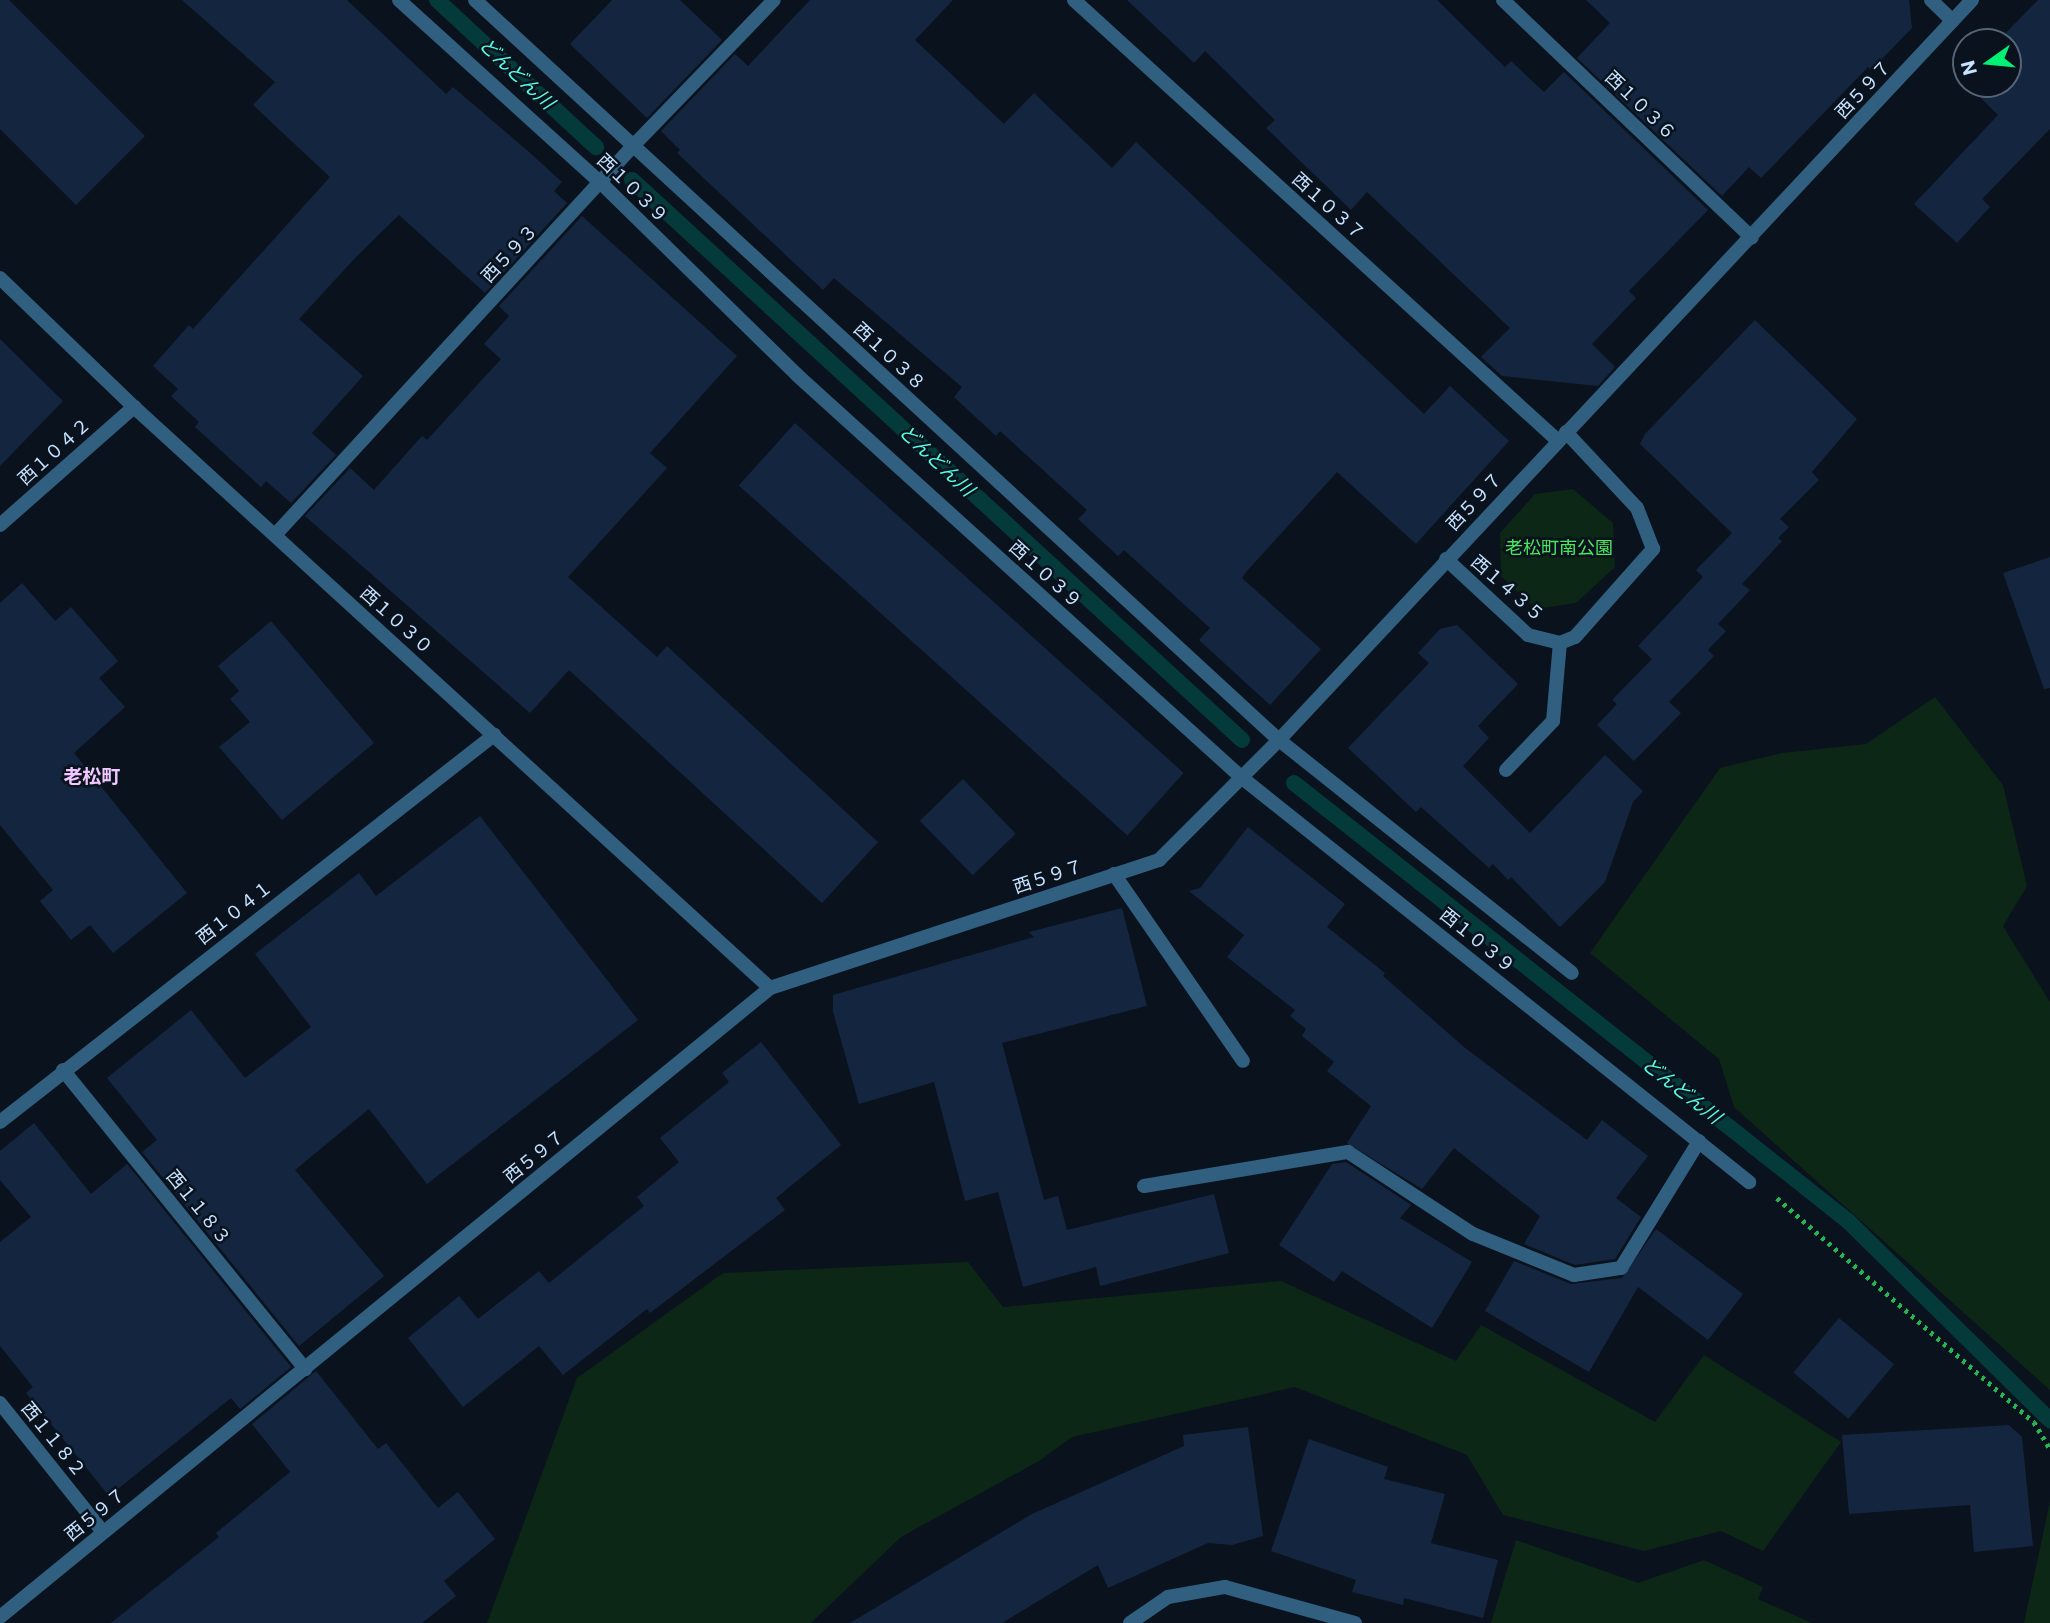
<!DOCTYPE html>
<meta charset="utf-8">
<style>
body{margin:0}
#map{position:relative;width:2050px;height:1623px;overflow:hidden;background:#0a121d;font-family:Commissioner,"Noto Sans JP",sans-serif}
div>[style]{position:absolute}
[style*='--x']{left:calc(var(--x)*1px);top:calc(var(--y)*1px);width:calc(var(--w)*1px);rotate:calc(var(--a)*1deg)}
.green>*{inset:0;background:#0c2716}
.stream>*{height:16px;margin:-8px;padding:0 8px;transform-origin:8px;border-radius:8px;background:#053a3b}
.building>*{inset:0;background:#14263f;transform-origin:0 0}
.path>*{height:4.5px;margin-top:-2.25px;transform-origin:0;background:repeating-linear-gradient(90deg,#23b652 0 3.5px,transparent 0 8.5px)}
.lane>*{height:14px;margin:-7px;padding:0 7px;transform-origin:7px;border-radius:7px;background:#315f80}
.street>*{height:14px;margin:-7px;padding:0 7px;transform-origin:7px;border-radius:7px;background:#315f80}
span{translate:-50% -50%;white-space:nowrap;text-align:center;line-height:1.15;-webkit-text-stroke:5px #0a121d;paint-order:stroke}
.street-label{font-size:18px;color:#c6e2ff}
.park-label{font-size:18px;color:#49e85e}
.water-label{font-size:19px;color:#54ffe5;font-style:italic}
.neighbourhood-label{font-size:19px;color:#f1c8ff;font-weight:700}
.north{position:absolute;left:1952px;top:28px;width:70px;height:70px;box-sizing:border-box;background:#0a121d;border:2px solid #556577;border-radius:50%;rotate:255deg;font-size:19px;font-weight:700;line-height:28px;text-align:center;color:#c6e2ff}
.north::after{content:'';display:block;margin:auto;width:24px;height:32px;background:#00f174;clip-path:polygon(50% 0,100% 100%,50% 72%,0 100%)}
</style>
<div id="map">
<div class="green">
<div style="clip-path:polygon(1573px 489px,1613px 523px,1615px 567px,1576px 603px,1536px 609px,1501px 576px,1500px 533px,1535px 494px)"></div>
<div style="clip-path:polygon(1935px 697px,2003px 785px,2027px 886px,2003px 926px,2050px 1002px,2050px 1390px,1734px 1107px,1719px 1059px,1590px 953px,1720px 768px,1782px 753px,1866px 744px)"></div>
<div style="clip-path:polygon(968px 1262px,1003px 1307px,1281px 1281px,1456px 1361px,1481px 1325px,1655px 1422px,1704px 1355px,1841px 1442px,1763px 1551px,1721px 1531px,1644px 1551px,1503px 1515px,1467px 1455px,1295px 1387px,1072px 1437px,1039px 1461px,901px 1537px,811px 1623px,487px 1623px,577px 1378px,723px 1273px)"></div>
<div style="clip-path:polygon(2050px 1501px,2050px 1623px,2024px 1623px)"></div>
<div style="clip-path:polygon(1516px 1540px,1638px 1583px,1704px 1560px,1763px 1587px,1758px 1599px,1812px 1623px,1491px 1623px)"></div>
</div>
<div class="stream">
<div style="--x:437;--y:0;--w:217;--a:42.8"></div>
<div style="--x:632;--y:180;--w:828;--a:42.55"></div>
<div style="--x:1294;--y:783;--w:706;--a:38.33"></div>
<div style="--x:1848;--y:1221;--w:284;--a:44.6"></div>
</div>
<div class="building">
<div style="clip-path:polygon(0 0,9px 0,145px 136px,76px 205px,0 129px)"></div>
<div style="clip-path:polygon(182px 0,347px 0,446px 94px,453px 87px,529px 152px,562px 182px,554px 191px,567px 203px,485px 293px,399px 215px,356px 257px,299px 319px,363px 376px,312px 433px,336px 455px,291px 503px,266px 481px,261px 487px,195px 427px,199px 422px,171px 396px,178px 389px,153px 366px,189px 325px,193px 329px,330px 177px,253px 105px,275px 82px)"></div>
<div style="clip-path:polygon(612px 0,680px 0,722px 40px,647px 118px,570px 44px)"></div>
<div style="clip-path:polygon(810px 0,953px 0,915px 40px,1004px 124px,1034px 93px,1112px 168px,1136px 142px,1424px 414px,1450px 386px,1509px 441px,1416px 544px,1337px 472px,1246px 572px,1242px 578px,1321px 649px,1270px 705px,1199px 640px,1210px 628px,1124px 550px,1118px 556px,1078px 519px,1087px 510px,1000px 431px,996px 436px,954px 397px,962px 387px,834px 278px,823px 290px,677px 153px,680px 150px,661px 131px,735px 54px,748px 66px)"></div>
<div style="clip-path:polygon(1127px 0,1437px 0,1505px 67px,1511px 61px,1544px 92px,1564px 72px,1708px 210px,1629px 291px,1636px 298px,1592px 344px,1615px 367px,1598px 386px,1502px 376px,1481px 357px,1510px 328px,1367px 192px,1351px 210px,1266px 128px,1275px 120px,1205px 51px,1194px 63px)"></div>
<div style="clip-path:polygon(1586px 0,1909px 0,1912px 28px,1871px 70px,1868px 67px,1761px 178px,1749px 167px,1722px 196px,1577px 58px,1610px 23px)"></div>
<div style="clip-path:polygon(2038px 0,2050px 0,2050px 129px,1982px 199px,1990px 207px,1957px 243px,1914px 204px,1998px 115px,1967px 84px,2008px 84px,2008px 42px,1997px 42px)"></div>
<div style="clip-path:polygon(582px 216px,737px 356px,650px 453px,667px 468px,568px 577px,657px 657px,667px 646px,878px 842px,822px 903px,569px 670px,530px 713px,305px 516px,350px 468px,374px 490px,422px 436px,427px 440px,501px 359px,484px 344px,509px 316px,499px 306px)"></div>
<div style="clip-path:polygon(1755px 320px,1857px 419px,1812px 472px,1819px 480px,1780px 519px,1789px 527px,1778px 538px,1782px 541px,1742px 584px,1750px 590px,1718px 624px,1726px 631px,1708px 650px,1714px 656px,1669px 702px,1681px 713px,1634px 761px,1597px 725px,1617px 704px,1612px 700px,1652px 659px,1638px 646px,1703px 577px,1696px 570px,1732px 533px,1640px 444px,1645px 434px)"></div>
<div style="clip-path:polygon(0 339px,63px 401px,0 466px)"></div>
<div style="left:795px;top:423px;width:523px;height:84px;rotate:42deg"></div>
<div style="clip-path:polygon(2050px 557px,2050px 688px,2044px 689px,2003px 573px)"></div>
<div style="clip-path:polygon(22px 583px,55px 621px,71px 607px,118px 661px,99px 678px,125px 707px,74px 753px,187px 893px,113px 953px,90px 925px,71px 940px,40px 901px,53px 890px,0 825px,0 603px)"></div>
<div style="clip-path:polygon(271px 621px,374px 743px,282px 820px,219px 747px,250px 722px,230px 699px,239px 691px,218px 666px)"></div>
<div style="clip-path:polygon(1457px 625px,1518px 684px,1478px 726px,1489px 738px,1463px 766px,1530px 833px,1605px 755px,1643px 791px,1633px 802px,1605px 882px,1560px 927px,1511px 877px,1508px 880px,1493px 864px,1489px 868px,1421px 807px,1416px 812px,1348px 748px,1429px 663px,1418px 653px,1440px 629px)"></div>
<div style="left:963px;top:779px;width:76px;height:60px;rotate:46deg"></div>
<div style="clip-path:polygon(480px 816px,638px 1020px,427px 1184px,369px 1109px,295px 1170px,384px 1276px,299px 1346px,142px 1152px,157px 1140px,107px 1078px,191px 1010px,245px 1078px,311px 1027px,255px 954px,359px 873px,376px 896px)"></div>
<div style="clip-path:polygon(1248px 827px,1345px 904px,1327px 927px,1385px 973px,1383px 976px,1464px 1047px,1587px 1140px,1602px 1120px,1648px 1156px,1616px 1198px,1641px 1217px,1615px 1259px,1575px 1265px,1524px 1244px,1540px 1216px,1454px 1148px,1422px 1189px,1347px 1143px,1371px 1106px,1327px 1071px,1334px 1062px,1302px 1036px,1306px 1029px,1290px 1016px,1295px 1010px,1227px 957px,1244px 935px,1189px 891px,1200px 888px)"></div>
<div style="clip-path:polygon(1122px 908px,1147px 1006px,1002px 1043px,1044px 1200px,1058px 1196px,1067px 1230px,1214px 1194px,1229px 1253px,1100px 1286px,1096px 1267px,1023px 1287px,998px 1192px,965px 1201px,934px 1082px,859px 1104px,833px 1012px,833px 995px,1034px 937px,1029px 932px)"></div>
<div style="clip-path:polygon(761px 1042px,841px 1145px,776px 1198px,785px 1210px,650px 1313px,647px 1309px,563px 1375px,539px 1346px,463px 1407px,408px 1338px,459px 1296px,478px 1319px,539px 1271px,549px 1283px,644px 1206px,637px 1197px,679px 1162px,660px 1138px,729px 1082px,722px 1073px)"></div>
<div style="clip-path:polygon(34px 1123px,91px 1194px,127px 1164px,291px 1367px,240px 1409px,231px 1398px,109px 1496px,26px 1393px,33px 1387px,0 1346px,0 1242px,31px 1217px,0 1180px,0 1151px)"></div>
<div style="clip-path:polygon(1346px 1162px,1411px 1205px,1400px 1218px,1472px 1262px,1432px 1328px,1342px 1271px,1334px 1282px,1279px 1245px,1332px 1164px)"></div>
<div style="clip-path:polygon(1656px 1229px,1743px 1294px,1708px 1340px,1638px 1287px,1589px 1372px,1485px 1311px,1514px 1261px,1571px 1284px,1622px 1278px)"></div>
<div style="left:1839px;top:1318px;width:72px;height:71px;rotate:40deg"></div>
<div style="clip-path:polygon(316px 1371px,378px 1449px,386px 1443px,438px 1508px,458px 1492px,495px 1539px,444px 1581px,456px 1596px,422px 1623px,111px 1623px,219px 1537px,216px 1533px,290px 1472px,252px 1424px)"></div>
<div style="clip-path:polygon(2009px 1425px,2022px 1437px,2033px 1546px,1974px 1552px,1970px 1505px,1849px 1514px,1842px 1435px)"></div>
<div style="clip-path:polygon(1248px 1427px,1263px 1536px,1232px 1545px,1208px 1543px,1108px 1588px,1098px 1565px,1002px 1623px,850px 1623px,1032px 1514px,1184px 1446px,1183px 1435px)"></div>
<div style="clip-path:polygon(1309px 1439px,1388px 1467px,1384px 1479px,1445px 1494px,1431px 1543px,1498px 1560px,1483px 1618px,1404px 1598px,1403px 1605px,1352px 1592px,1356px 1580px,1271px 1551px)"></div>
</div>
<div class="path">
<div style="--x:1777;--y:1198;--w:341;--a:41.1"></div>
<div style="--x:2034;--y:1422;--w:31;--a:59"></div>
</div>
<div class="lane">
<div style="--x:1279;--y:740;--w:374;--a:38.5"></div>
<div style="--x:1506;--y:770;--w:68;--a:-46.2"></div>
<div style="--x:1553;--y:721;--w:78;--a:-84.9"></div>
<div style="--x:1114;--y:874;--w:227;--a:55.4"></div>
</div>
<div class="street">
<div style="--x:399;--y:0;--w:271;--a:42.2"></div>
<div style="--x:600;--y:182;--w:276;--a:44.4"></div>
<div style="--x:797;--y:375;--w:599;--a:42.16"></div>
<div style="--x:1241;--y:777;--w:650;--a:38.56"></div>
<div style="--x:475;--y:0;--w:1093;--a:42.63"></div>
<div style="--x:1074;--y:0;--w:653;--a:42.33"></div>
<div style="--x:1503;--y:0;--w:344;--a:43.7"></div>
<div style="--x:1931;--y:0;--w:30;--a:44"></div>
<div style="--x:0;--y:278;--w:186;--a:43.9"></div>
<div style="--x:134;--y:407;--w:861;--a:42.41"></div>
<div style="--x:0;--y:525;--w:179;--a:-41.4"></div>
<div style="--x:275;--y:535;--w:527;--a:-47.38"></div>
<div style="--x:632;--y:147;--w:204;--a:-46"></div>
<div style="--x:1446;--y:559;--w:112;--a:42.8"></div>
<div style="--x:1528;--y:635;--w:33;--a:14"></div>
<div style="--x:1560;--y:643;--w:16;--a:-22"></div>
<div style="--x:1575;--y:637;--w:118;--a:-48.4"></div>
<div style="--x:1653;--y:549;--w:44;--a:-111.3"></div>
<div style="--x:1637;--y:508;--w:104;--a:-133.1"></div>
<div style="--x:63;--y:1070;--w:385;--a:51"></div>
<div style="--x:0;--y:1122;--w:628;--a:-38.08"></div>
<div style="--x:1144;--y:1186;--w:207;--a:-9.5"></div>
<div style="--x:1348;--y:1152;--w:149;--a:33.3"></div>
<div style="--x:1473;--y:1234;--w:109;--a:22.1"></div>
<div style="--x:1574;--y:1275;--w:48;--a:-8.5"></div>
<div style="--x:1621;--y:1268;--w:149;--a:-58.4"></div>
<div style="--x:0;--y:1403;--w:165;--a:51.4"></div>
<div style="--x:0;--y:1617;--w:994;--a:-39.24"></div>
<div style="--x:770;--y:988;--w:410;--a:-18.2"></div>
<div style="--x:1159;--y:860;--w:170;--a:-45"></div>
<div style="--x:1279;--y:740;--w:1014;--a:-46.88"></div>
<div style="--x:1130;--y:1623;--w:46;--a:-34.4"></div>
<div style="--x:1168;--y:1597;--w:58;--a:-10"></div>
<div style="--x:1225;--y:1587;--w:135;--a:15.5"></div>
</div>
<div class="street-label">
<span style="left:1863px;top:89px;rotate:-47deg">西５９７</span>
<span style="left:1641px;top:105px;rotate:44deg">西１０３６</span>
<span style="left:633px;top:188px;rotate:44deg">西１０３９</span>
<span style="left:1329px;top:206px;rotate:42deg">西１０３７</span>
<span style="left:509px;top:253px;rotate:-47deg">西５９３</span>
<span style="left:890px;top:356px;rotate:43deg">西１０３８</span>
<span style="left:54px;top:451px;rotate:-42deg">西１０４２</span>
<span style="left:1474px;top:501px;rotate:-47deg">西５９７</span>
<span style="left:1046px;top:574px;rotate:42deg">西１０３９</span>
<span style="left:1508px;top:588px;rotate:41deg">西１４３５</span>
<span style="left:397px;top:620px;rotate:42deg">西１０３０</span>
<span style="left:1048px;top:876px;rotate:-18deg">西５９７</span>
<span style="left:234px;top:912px;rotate:-38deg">西１０４１</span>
<span style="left:1478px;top:940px;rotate:39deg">西１０３９</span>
<span style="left:534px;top:1156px;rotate:-39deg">西５９７</span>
<span style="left:199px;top:1207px;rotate:51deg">西１１８３</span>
<span style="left:54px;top:1439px;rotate:51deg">西１１８２</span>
<span style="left:95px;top:1514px;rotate:-39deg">西５９７</span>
</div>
<div class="park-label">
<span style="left:1559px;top:547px">老松町南公園</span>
</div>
<div class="water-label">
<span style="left:517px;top:73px;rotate:43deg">どんどん川</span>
<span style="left:937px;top:460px;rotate:43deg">どんどん川</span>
<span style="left:1682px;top:1090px;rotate:38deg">どんどん川</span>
</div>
<div class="neighbourhood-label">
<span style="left:92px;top:776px">老松町</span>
</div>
<div class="north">N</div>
</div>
